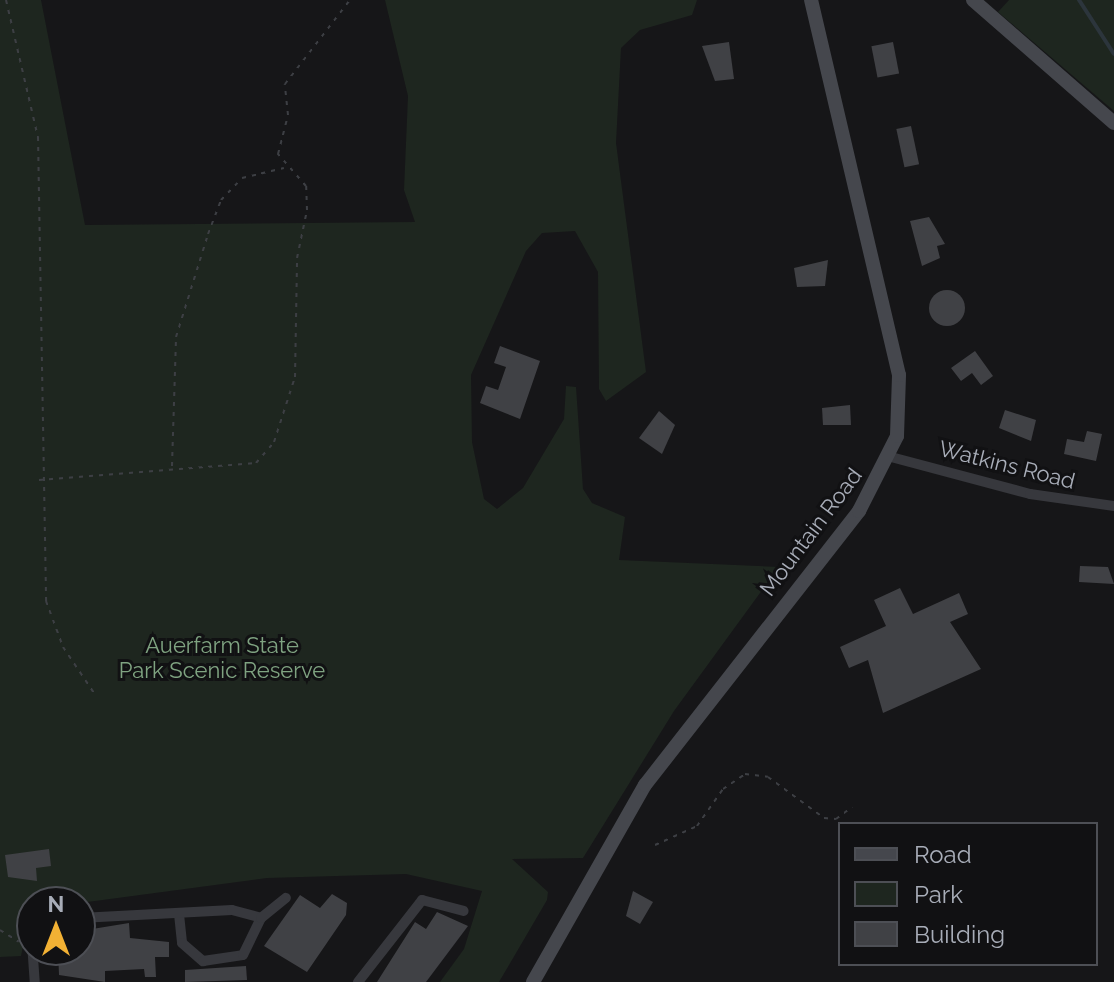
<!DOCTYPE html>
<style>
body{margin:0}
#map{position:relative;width:1114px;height:982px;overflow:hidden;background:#161618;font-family:Raleway,sans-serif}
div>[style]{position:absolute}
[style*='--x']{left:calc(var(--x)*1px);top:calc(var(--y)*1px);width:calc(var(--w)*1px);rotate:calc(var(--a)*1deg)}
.green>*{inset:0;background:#1e261f}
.stream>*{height:4px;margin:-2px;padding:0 2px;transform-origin:2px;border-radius:2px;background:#2c353c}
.building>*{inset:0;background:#404145;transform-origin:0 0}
.round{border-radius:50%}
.path>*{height:2px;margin-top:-1px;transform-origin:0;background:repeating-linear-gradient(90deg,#3d3f44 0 4px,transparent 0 10px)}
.street>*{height:10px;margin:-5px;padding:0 5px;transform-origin:5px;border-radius:5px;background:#37383d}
.secondary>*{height:14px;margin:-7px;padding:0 7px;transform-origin:7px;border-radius:7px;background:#45474d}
span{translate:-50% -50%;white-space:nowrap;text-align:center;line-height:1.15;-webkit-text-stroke:6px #111113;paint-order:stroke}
.street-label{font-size:22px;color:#a8adb8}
.park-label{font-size:22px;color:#7fa381}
.legend{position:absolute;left:838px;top:822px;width:260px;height:144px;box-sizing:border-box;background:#111113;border:2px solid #4d4f55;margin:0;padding:10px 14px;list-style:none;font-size:24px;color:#a8adb8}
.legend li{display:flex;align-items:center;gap:16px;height:40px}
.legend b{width:40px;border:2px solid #4d4f55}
.north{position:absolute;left:16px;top:886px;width:80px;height:80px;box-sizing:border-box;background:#111113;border:2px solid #4d4f55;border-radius:50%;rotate:0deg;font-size:22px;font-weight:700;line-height:32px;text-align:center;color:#a8adb8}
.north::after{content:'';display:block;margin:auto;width:28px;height:36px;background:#f2b134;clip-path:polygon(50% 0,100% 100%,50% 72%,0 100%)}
</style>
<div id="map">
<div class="green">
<div style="clip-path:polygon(0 0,41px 0,85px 225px,415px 222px,404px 190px,408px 96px,385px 0,697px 0,692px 15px,640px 30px,621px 48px,616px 143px,646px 372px,606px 401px,599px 389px,598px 272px,575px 231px,542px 233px,526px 251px,471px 375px,472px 442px,484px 499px,497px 509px,523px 488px,564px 419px,566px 386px,576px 387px,583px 489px,592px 503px,625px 517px,619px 560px,779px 567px,674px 711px,583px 858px,512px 859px,548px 892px,547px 900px,499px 982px,440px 982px,464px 949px,482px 891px,406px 874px,267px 878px,80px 903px,32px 902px,21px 956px,0 957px)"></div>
<div style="clip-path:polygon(1009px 0,1114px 0,1114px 111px,998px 12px)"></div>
</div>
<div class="stream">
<div style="--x:1079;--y:0;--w:64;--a:57.1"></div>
</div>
<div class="building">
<div style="clip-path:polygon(729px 42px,734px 79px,715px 81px,702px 46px)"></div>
<div style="left:893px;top:42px;width:32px;height:22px;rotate:79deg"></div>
<div style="left:911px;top:126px;width:39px;height:15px;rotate:78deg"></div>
<div style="clip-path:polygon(929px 217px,945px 244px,937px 246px,940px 258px,922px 266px,910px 221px)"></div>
<div style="clip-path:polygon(828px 260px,825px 286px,797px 287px,794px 268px)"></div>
<div class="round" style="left:929px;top:290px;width:36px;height:36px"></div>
<div style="clip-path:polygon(500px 346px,540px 361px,520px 419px,480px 403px,486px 386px,498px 390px,506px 367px,494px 363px)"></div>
<div style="clip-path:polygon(975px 351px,993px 376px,981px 385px,972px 373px,961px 381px,951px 368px)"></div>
<div style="clip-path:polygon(850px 405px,851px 425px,823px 425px,822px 408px)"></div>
<div style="clip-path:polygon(1005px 410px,1036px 420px,1031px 441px,999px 428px)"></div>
<div style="clip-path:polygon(659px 411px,675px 425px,662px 454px,639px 438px)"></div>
<div style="clip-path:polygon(1087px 431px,1102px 434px,1096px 461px,1064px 454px,1067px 439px,1084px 442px)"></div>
<div style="clip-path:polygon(1080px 566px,1108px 567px,1114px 584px,1079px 582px)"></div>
<div style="clip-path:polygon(900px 588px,913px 614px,959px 593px,968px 614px,950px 622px,981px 669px,883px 713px,868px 660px,849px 668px,840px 647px,886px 626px,874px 600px)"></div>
<div style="clip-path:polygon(49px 849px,51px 866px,36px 868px,37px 881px,8px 877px,5px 855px)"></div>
<div style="clip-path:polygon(633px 891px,653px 902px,640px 924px,626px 916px)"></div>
<div style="clip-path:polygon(332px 894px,347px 903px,346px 915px,307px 972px,264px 946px,300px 895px,320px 908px)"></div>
<div style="clip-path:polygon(437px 912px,468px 926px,426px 982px,377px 982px,415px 922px,426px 929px)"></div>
<div style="clip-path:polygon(129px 923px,130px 938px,169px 942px,169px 957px,155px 957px,156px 977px,145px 977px,144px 969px,105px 971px,105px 982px,59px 975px,58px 950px,80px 950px,80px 931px)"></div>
<div style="clip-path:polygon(246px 966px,247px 980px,185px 982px,185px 970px)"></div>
</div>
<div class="path">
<div style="--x:6;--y:0;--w:141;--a:76.9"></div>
<div style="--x:38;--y:137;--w:464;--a:89"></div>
<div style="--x:46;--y:601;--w:49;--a:69.7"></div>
<div style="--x:63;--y:647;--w:55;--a:56"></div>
<div style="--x:172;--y:466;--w:129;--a:-88.2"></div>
<div style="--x:176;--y:337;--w:108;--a:-72.7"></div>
<div style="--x:208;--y:234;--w:36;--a:-69"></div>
<div style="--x:221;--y:200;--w:30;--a:-46"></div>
<div style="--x:242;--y:178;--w:43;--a:-13.4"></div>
<div style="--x:39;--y:480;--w:218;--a:-4.5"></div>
<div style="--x:256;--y:463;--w:28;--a:-49"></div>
<div style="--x:274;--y:442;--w:68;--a:-72.1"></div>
<div style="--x:295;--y:377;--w:119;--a:-89"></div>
<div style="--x:297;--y:258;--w:49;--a:-78.2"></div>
<div style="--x:307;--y:210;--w:24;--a:-92"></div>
<div style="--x:306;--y:186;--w:43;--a:-131.2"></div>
<div style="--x:278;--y:154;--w:40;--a:-75.6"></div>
<div style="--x:288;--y:115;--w:31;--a:-96"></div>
<div style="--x:285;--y:84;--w:106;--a:-52.3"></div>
<div style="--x:655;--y:845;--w:46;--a:-24.3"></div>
<div style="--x:697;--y:826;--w:45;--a:-54.9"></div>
<div style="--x:723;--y:789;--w:27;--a:-34"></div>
<div style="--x:745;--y:774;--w:23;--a:7"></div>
<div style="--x:768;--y:777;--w:69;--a:36.2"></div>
<div style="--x:824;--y:818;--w:12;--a:5"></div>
<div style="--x:836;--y:819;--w:20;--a:-37"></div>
<div style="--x:0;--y:930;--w:22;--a:32"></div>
</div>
<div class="street">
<div style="--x:891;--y:457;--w:144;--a:14.9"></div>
<div style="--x:1030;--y:494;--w:85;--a:8.1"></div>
<div style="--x:179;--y:914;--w:29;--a:84"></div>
<div style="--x:182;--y:943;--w:28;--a:41"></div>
<div style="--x:203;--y:961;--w:40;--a:-8.5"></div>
<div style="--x:243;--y:955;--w:41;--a:-64.1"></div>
<div style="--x:80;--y:918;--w:152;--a:-3"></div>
<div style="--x:232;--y:910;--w:30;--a:15"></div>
<div style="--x:261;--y:918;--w:32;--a:-39"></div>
<div style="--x:32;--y:943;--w:39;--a:86"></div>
<div style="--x:358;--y:982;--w:104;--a:-52"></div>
<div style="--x:422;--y:900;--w:43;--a:14.7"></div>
</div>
<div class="secondary">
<div style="--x:973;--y:0;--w:187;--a:41.1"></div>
<div style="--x:533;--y:982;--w:227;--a:-60.4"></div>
<div style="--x:645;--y:785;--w:348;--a:-52"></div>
<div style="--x:859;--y:511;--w:84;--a:-63.1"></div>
<div style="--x:897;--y:436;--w:61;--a:-88.1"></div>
<div style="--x:899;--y:375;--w:385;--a:-103.2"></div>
</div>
<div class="street-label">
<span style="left:1007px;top:465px;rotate:14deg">Watkins Road</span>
<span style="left:811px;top:532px;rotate:-53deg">Mountain Road</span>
</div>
<div class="park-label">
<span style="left:222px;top:658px">Auerfarm State<br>Park Scenic Reserve</span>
</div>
<ul class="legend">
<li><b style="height:10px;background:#45474d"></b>Road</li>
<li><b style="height:22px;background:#1e261f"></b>Park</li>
<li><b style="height:22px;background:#404145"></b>Building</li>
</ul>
<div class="north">N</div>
</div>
